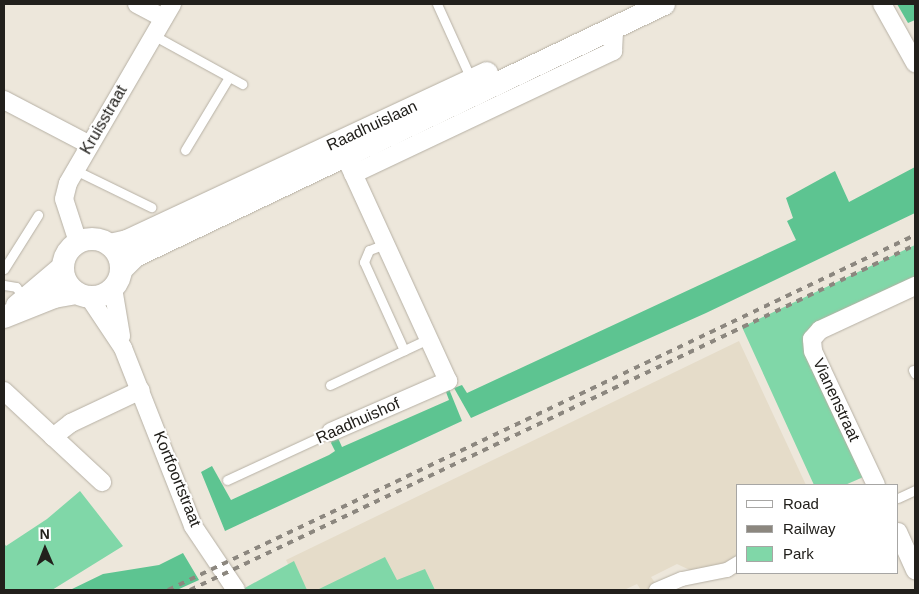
<!DOCTYPE html>
<style>
body{margin:0}
#map{position:relative;width:919px;height:594px;overflow:hidden;background:#ede7db;font-family:Helvetica,sans-serif}
div>[style]{position:absolute}
[style*='--x']{left:calc(var(--x)*1px);top:calc(var(--y)*1px);width:calc(var(--w)*1px);rotate:calc(var(--a)*1deg)}
.built>*{inset:0;background:#e5dcc9}
.green>*{inset:0;background:#80d7a8}
.forest>*{inset:0;background:#5dc491}
.roads{filter:drop-shadow(0 0 1px #b6b0a4) drop-shadow(0 0 1px #b6b0a4)}
.service>*{height:9px;margin:-4.5px;padding:0 4.5px;transform-origin:4.5px;border-radius:4.5px;background:#fff}
.pedestrian>*{height:14px;margin:-7px;padding:0 7px;transform-origin:7px;border-radius:7px;background:#fff}
.minor>*{height:18px;margin:-9px;padding:0 9px;transform-origin:9px;border-radius:9px;background:#fff}
.tertiary>*{height:22px;margin:-11px;padding:0 11px;transform-origin:11px;border-radius:11px;background:#fff}
.tertiary>.ring{margin:-11px;padding:0;box-sizing:content-box;background:none;border:22px solid #fff;border-radius:50%}
.rail>*{height:4px;margin-top:-2px;transform-origin:0;background:repeating-linear-gradient(90deg,#8c877f 0 6px,transparent 0 12px)}
span{translate:-50% -50%;white-space:nowrap;text-align:center;line-height:1.15;-webkit-text-stroke:4px #fff;paint-order:stroke}
.street-label{font-size:16px;color:#22201c}
.frame{position:absolute;inset:0;border:5px solid #22201c;pointer-events:none}
.legend{position:absolute;left:736px;top:484px;width:162px;height:90px;box-sizing:border-box;background:#fff;border:1px solid #a7a6a4;margin:0;padding:6px 9px;list-style:none;font-size:15px;color:#22201c}
.legend li{display:flex;align-items:center;gap:10px;height:25px}
.legend b{width:25px;border:1px solid #a7a6a4}
.north{position:absolute;left:20px;top:524px;width:50px;height:50px;-webkit-text-stroke:4px #fff;paint-order:stroke;rotate:359deg;font-size:14px;font-weight:700;line-height:20px;text-align:center;color:#22201c}
.north::after{content:'';display:block;margin:auto;width:18px;height:22px;background:#22201c;clip-path:polygon(50% 0,100% 100%,50% 72%,0 100%)}
</style>
<div id="map">
<div class="built">
<div style="clip-path:polygon(739px 341px,806px 485px,738px 485px,738px 557px,723px 567px,694px 572px,677px 564px,651px 577px,660px 590px,641px 590px,637px 584px,624px 590px,301px 590px,286px 560px)"></div>
</div>
<div class="green">
<div style="clip-path:polygon(915px 245px,915px 279px,812px 328px,868px 475px,845px 485px,814px 485px,742px 327px)"></div>
<div style="clip-path:polygon(80px 491px,123px 546px,52px 590px,4px 590px,4px 543px,6px 546px,47px 519px)"></div>
<div style="clip-path:polygon(385px 557px,397px 580px,425px 569px,435px 590px,317px 590px)"></div>
<div style="clip-path:polygon(294px 561px,307px 590px,243px 589px)"></div>
</div>
<div class="forest">
<div style="clip-path:polygon(897px 4px,915px 4px,915px 20px,908px 23px)"></div>
<div style="clip-path:polygon(915px 167px,915px 213px,706px 313px,471px 418px,454px 388px,462px 385px,467px 393px,796px 240px,787px 221px,793px 218px,786px 198px,835px 171px,849px 202px)"></div>
<div style="clip-path:polygon(449px 389px,462px 421px,225px 531px,201px 472px,212px 466px,231px 500px,329px 455px,335px 451px,331px 443px,333px 439px,338px 438px,342px 447px,449px 400px,446px 392px)"></div>
<div style="clip-path:polygon(183px 553px,199px 580px,177px 590px,70px 590px,103px 574px,159px 565px)"></div>
</div>
<div class="roads">
<div class="service">
<div style="--x:437;--y:4;--w:85;--a:65.6"></div>
<div style="--x:153;--y:35;--w:102;--a:28.8"></div>
<div style="--x:185;--y:150;--w:85;--a:-58.9"></div>
<div style="--x:75;--y:170;--w:85;--a:26"></div>
<div style="--x:385;--y:244;--w:17;--a:159"></div>
<div style="--x:369;--y:250;--w:13;--a:113"></div>
<div style="--x:364;--y:262;--w:97;--a:65.6"></div>
<div style="--x:4;--y:269;--w:64;--a:-57.8"></div>
<div style="--x:4;--y:285;--w:12;--a:9"></div>
<div style="--x:16;--y:287;--w:15;--a:53"></div>
<div style="--x:913;--y:370;--w:4;--a:63"></div>
<div style="--x:330;--y:385;--w:108;--a:-25.1"></div>
<div style="--x:227;--y:480;--w:115;--a:-24.8"></div>
<div style="--x:898;--y:498;--w:19;--a:-25"></div>
</div>
<div class="pedestrian">
<div style="--x:656;--y:590;--w:28;--a:-23"></div>
<div style="--x:682;--y:579;--w:46;--a:-11.3"></div>
<div style="--x:727;--y:570;--w:13;--a:-32"></div>
</div>
<div class="minor">
<div style="--x:137;--y:4;--w:30;--a:28"></div>
<div style="--x:882;--y:4;--w:68;--a:60.8"></div>
<div style="--x:4;--y:100;--w:97;--a:27.6"></div>
<div style="--x:353;--y:174;--w:288;--a:-25.3"></div>
<div style="--x:613;--y:51;--w:22;--a:-87"></div>
<div style="--x:78;--y:242;--w:45;--a:-108"></div>
<div style="--x:64;--y:199;--w:16;--a:-76"></div>
<div style="--x:68;--y:183;--w:207;--a:-59.8"></div>
<div style="--x:113;--y:288;--w:49;--a:80.5"></div>
<div style="--x:89;--y:297;--w:61;--a:56.3"></div>
<div style="--x:123;--y:348;--w:191;--a:68.5"></div>
<div style="--x:193;--y:526;--w:77;--a:56.1"></div>
<div style="--x:4;--y:391;--w:134;--a:42.9"></div>
<div style="--x:331;--y:432;--w:128;--a:-23.6"></div>
<div style="--x:448;--y:381;--w:260;--a:-114.6"></div>
<div style="--x:53;--y:437;--w:23;--a:-38"></div>
<div style="--x:71;--y:423;--w:77;--a:-25.2"></div>
<div style="--x:876;--y:485;--w:148;--a:-115.2"></div>
<div style="--x:813;--y:351;--w:12;--a:-95"></div>
<div style="--x:812;--y:339;--w:12;--a:-48"></div>
<div style="--x:820;--y:330;--w:105;--a:-24.9"></div>
<div style="--x:898;--y:532;--w:42;--a:65.9"></div>
</div>
<div class="tertiary">
<div class="ring" style="left:63px;top:239px;width:36px;height:36px"></div>
<div style="--x:110;--y:245;--w:17;--a:-13"></div>
<div style="--x:127;--y:241;--w:397;--a:-25"></div>
<div style="--x:121;--y:270;--w:20;--a:-45"></div>
<div style="--x:135;--y:256;--w:586;--a:-25.47"></div>
<div style="--x:17;--y:306;--w:60;--a:-40.3"></div>
<div style="--x:4;--y:317;--w:54;--a:-21.8"></div>
<div style="--x:54;--y:297;--w:23;--a:-10"></div>
</div>
</div>
<div class="rail">
<div style="--x:168;--y:590;--w:827;--a:-25.42"></div>
<div style="--x:190;--y:590;--w:803;--a:-25.45"></div>
</div>
<div class="street-label">
<span style="left:104px;top:120px;rotate:-60deg">Kruisstraat</span>
<span style="left:372px;top:126px;rotate:-25deg">Raadhuislaan</span>
<span style="left:836px;top:400px;rotate:65deg">Vianenstraat</span>
<span style="left:358px;top:421px;rotate:-24deg">Raadhuishof</span>
<span style="left:177px;top:479px;rotate:68deg">Kortfoortstraat</span>
</div>
<div class="frame"></div>
<ul class="legend">
<li><b style="height:6px;background:#fff"></b>Road</li>
<li><b style="height:6px;background:#8c877f"></b>Railway</li>
<li><b style="height:14px;background:#80d7a8"></b>Park</li>
</ul>
<div class="north">N</div>
</div>
